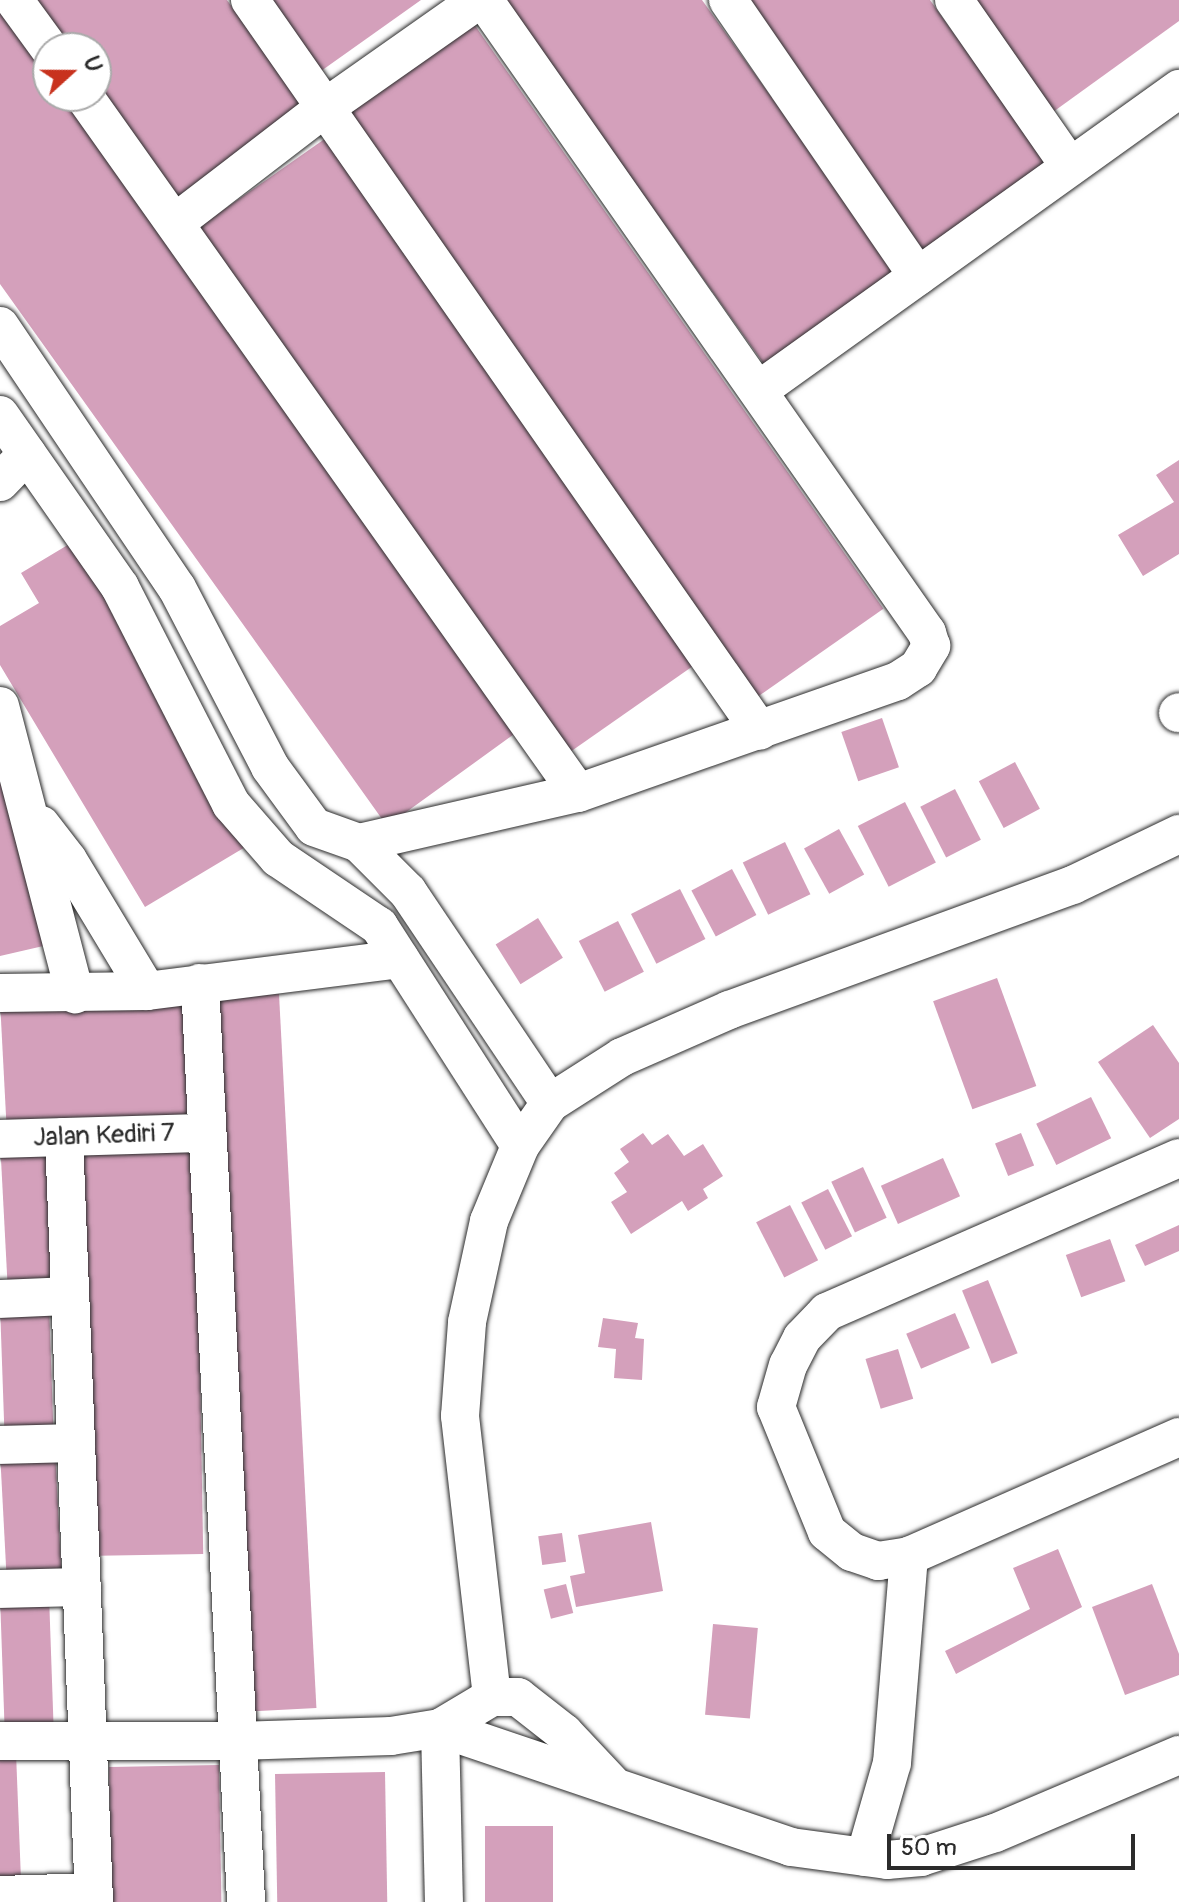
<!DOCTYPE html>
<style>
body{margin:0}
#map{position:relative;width:1179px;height:1902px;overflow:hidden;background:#fff;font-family:Pangolin,sans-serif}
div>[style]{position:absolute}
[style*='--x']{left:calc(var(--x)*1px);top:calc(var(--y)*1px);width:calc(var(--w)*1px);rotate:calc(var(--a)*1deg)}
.building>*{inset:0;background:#d4a0bb;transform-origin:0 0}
.roads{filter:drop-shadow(0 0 2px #2b2b2b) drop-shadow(0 0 2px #2b2b2b)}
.minor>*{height:38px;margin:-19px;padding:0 19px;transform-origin:19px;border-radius:19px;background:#fff}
span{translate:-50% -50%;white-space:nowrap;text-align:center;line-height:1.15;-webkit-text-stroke:6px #fff;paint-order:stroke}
.street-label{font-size:26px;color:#2b2b2b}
.north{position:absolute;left:32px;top:32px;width:80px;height:80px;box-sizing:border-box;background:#fff;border:2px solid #aaa;border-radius:50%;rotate:69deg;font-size:22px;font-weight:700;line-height:32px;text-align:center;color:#2b2b2b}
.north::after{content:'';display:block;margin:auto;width:28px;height:36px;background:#c8321e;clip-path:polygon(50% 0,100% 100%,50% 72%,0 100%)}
.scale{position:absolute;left:887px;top:1834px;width:248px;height:36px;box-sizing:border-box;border:4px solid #2b2b2b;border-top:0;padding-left:10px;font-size:24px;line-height:28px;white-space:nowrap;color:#2b2b2b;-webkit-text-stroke:6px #fff;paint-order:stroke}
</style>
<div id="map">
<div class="building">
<div style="clip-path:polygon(30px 0,227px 0,303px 107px,172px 201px,96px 93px,96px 48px,64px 48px)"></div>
<div style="clip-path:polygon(260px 0,421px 0,314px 76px)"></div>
<div style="clip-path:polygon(505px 0,702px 0,897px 273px,766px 367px)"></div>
<div style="clip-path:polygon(733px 0,930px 0,1051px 170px,920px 263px)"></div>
<div style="clip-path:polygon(973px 0,1179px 0,1179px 21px,1053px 112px)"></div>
<div style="clip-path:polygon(0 7px,48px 74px,48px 96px,64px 96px,517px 732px,387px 826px,0 284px)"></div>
<div style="left:467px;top:14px;width:726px;height:161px;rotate:55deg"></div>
<div style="left:326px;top:138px;width:643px;height:161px;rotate:55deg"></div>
<div style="clip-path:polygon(1179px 460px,1179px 554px,1143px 576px,1118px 535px,1174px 502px,1156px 475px)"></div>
<div style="clip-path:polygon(71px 543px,252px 843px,145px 907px,0 665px,0 626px,39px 603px,21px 573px)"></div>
<div style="left:882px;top:718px;width:52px;height:43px;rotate:71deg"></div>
<div style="clip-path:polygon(0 733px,52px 944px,0 956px)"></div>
<div style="left:1015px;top:762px;width:53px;height:41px;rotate:62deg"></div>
<div style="left:955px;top:789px;width:57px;height:39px;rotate:63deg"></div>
<div style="left:905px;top:802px;width:68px;height:53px;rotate:63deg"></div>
<div style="left:839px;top:829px;width:52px;height:40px;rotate:61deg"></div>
<div style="left:785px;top:842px;width:58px;height:47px;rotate:64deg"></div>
<div style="left:732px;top:869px;width:52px;height:46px;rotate:62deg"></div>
<div style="left:680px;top:889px;width:56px;height:55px;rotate:63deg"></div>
<div style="left:538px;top:918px;width:47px;height:50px;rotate:58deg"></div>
<div style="left:618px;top:921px;width:57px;height:44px;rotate:63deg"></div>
<div style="left:997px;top:978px;width:115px;height:68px;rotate:70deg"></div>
<div style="left:279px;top:994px;width:715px;height:65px;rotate:87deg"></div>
<div style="left:184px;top:996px;width:127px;height:184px;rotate:87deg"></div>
<div style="clip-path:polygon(1153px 1025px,1179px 1063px,1179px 1119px,1150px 1138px,1098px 1062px)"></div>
<div style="left:1091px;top:1097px;width:46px;height:61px;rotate:64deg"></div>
<div style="clip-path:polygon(643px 1133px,652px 1145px,668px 1134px,684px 1156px,703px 1144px,723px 1176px,703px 1189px,708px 1198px,688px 1211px,682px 1201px,631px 1234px,611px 1202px,627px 1192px,614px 1173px,629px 1162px,620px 1149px)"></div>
<div style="left:1021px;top:1133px;width:35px;height:28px;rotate:68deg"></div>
<div style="left:45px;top:1139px;width:152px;height:45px;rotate:87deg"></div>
<div style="left:196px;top:1141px;width:413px;height:120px;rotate:89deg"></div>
<div style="left:943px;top:1158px;width:42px;height:68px;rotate:66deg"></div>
<div style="left:863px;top:1167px;width:56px;height:35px;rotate:65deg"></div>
<div style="left:828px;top:1189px;width:53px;height:30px;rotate:63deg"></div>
<div style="left:790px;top:1205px;width:62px;height:38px;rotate:63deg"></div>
<div style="clip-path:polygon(1179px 1225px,1179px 1251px,1145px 1266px,1135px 1245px)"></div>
<div style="left:1110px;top:1239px;width:45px;height:47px;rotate:70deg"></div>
<div style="left:988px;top:1280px;width:79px;height:28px;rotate:68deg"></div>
<div style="left:49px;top:1304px;width:127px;height:49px;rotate:88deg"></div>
<div style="left:955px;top:1313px;width:38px;height:53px;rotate:67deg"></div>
<div style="clip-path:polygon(603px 1318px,638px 1323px,635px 1338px,644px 1339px,642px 1380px,614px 1378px,616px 1349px,598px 1347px)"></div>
<div style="left:898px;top:1349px;width:52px;height:34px;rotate:73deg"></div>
<div style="left:55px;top:1450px;width:126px;height:55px;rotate:87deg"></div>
<div style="clip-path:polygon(651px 1522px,663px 1591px,576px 1607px,570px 1576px,585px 1573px,578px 1535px)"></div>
<div style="left:562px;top:1533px;width:29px;height:24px;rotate:82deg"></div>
<div style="clip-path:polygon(1058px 1549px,1082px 1607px,956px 1674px,945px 1651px,1030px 1609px,1013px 1568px)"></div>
<div style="left:566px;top:1584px;width:30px;height:23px;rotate:76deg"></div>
<div style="clip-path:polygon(1152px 1584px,1179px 1654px,1179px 1675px,1125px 1695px,1092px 1607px)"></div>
<div style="left:49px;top:1595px;width:127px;height:49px;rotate:88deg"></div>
<div style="left:713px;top:1624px;width:45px;height:91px;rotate:5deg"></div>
<div style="clip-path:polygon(16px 1753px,21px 1880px,0 1881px,0 1754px)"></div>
<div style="left:219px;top:1765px;width:137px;height:110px;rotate:89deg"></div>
<div style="left:385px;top:1772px;width:130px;height:110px;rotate:89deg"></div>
<div style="left:485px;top:1826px;width:68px;height:76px"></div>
</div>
<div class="roads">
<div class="minor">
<div style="--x:14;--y:0;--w:59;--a:53.9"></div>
<div style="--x:250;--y:0;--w:891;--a:55.1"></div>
<div style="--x:728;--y:0;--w:335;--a:55.5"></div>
<div style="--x:954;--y:0;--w:203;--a:55.2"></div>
<div style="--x:84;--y:96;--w:854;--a:54.67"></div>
<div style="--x:176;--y:222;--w:189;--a:-37.5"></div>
<div style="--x:326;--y:107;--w:186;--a:-35.1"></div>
<div style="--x:0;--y:326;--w:316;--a:56"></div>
<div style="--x:177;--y:588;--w:202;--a:62.5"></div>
<div style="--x:270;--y:767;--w:74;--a:53.7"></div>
<div style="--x:314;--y:827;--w:48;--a:19.6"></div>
<div style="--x:359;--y:843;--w:69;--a:45"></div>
<div style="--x:408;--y:892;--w:254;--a:56.1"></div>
<div style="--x:759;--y:390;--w:517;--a:-35.63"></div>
<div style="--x:0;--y:415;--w:210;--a:55.1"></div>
<div style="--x:120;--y:587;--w:244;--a:62.9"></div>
<div style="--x:231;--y:804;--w:72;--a:49"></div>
<div style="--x:278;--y:858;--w:122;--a:34"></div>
<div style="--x:379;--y:926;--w:261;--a:57.3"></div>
<div style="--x:0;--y:482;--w:39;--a:-46"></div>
<div style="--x:0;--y:706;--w:298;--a:75.4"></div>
<div style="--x:1178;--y:713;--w:1;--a:-45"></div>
<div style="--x:41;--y:825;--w:44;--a:52.4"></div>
<div style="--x:68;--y:860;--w:153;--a:58.9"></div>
<div style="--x:359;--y:843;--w:225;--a:-12.9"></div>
<div style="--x:578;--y:793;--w:339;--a:-19.3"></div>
<div style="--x:898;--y:681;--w:24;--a:-33"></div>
<div style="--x:918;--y:668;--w:26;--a:-59"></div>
<div style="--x:931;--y:646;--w:14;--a:-107"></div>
<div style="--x:927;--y:633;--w:773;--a:-124.99"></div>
<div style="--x:200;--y:983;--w:920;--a:87.13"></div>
<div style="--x:0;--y:993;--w:147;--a:-0.8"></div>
<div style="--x:147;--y:991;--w:255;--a:-7.2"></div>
<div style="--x:64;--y:1137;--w:766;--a:87.75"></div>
<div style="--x:0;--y:1139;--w:207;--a:-1.7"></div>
<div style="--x:1179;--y:1158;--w:384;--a:156.4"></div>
<div style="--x:827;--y:1312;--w:36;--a:134"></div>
<div style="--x:802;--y:1338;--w:30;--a:117"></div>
<div style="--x:788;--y:1365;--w:44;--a:105.9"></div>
<div style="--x:776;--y:1407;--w:135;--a:67.8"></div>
<div style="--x:827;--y:1532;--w:32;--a:39"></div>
<div style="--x:852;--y:1552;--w:28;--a:19"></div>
<div style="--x:878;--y:1561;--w:31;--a:-9"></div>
<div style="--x:909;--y:1556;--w:295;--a:-23.8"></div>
<div style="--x:0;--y:1299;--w:70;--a:-2.5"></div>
<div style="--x:0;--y:1445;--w:76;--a:-1.5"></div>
<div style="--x:0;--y:1589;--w:82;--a:-1.4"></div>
<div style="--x:492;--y:1697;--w:283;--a:-96.5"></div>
<div style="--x:460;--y:1416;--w:94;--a:-85.7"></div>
<div style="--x:467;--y:1322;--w:103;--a:-77.7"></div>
<div style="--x:489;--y:1221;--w:81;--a:-67.5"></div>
<div style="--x:520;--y:1146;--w:52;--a:-55.1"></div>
<div style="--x:550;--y:1103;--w:85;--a:-32.6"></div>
<div style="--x:622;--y:1057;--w:117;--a:-23.7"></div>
<div style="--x:729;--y:1010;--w:366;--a:-20"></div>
<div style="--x:1073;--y:885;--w:118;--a:-25.7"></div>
<div style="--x:0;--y:1741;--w:237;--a:0"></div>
<div style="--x:237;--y:1741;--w:154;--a:-1.9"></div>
<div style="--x:391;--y:1736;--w:50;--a:-9.3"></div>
<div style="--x:440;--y:1728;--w:174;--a:88.7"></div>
<div style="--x:611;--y:1783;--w:69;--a:-133.2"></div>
<div style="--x:564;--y:1733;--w:58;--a:-142"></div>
<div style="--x:518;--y:1697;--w:26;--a:180"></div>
<div style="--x:492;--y:1697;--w:61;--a:149.2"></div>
<div style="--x:440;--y:1728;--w:371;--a:18.7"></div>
<div style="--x:791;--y:1847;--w:97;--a:7.7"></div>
<div style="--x:887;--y:1860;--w:34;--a:-5"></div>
<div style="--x:921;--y:1857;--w:78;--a:-18"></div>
<div style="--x:995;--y:1833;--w:200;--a:-23"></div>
<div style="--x:865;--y:1857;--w:98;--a:-74"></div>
<div style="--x:892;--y:1763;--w:208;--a:-85.3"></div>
<div style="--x:0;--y:1895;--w:93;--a:-1.8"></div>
</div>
</div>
<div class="street-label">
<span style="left:104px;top:1136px;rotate:-2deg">Jalan Kediri 7</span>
</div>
<div class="north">U</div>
<div class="scale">50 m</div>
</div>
